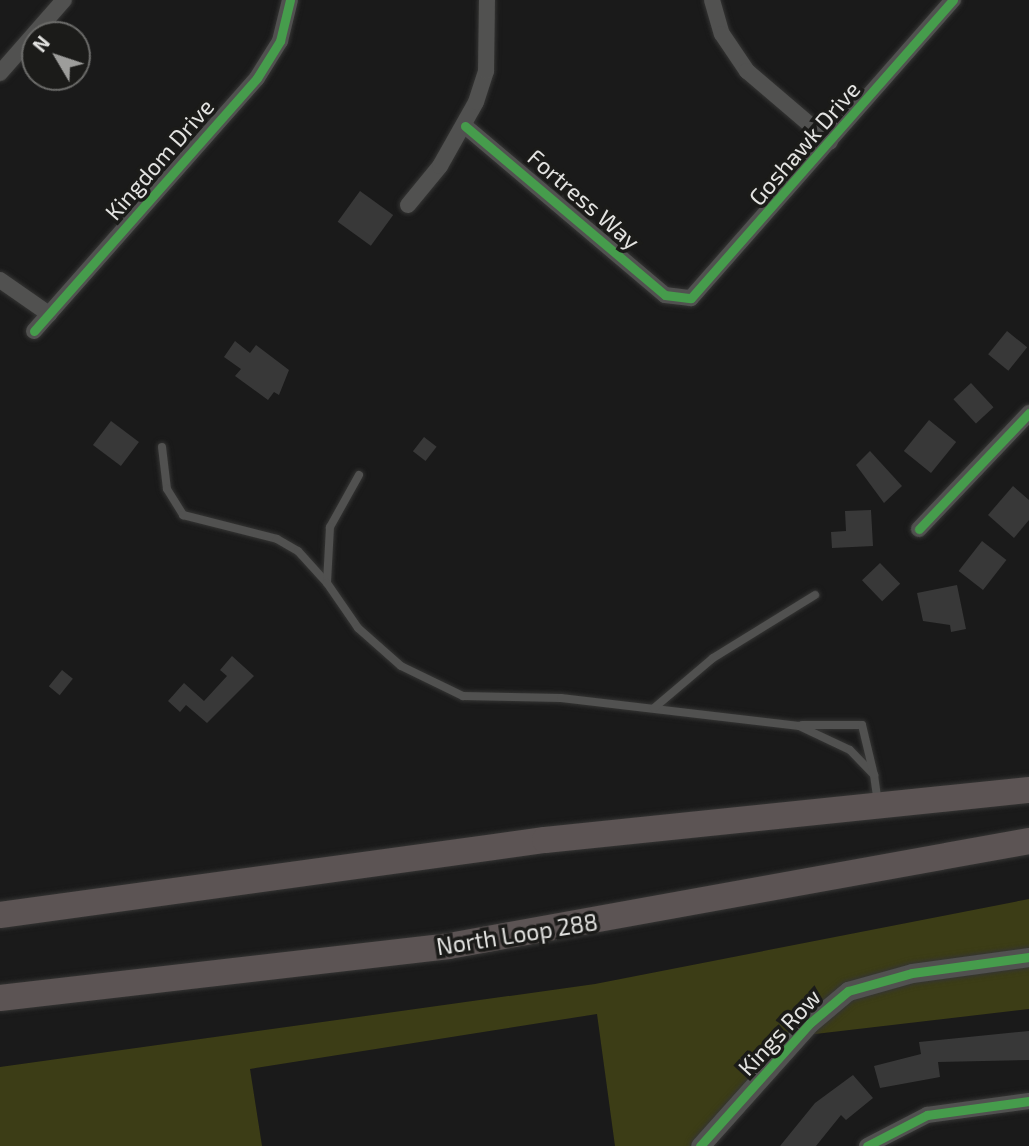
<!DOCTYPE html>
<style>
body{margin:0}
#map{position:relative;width:1029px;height:1146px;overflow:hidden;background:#1a1a1a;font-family:"Exo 2",sans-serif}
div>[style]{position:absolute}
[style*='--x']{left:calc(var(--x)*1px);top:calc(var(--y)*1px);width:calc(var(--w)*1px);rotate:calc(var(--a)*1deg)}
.green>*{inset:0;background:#3c3d16}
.building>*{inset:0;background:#383838;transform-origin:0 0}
.roads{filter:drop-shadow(0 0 2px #353534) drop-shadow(0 0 2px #353534)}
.service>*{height:8px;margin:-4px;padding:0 4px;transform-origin:4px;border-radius:4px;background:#515150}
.minor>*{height:16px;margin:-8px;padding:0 8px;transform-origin:8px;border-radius:8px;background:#515150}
.tertiary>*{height:19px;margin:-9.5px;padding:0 9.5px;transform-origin:9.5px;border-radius:9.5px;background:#515150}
.trunk>*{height:26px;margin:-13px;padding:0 13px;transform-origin:13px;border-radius:13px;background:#5c5454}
.cycleway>*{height:9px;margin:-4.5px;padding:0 4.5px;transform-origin:4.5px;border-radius:4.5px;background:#469c4c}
span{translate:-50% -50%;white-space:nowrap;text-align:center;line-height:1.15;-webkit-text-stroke:7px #1b1b19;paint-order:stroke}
.street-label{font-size:23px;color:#e3e3e1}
.north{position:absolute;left:21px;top:21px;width:70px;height:70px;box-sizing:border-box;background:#1b1b19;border:2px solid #6b6b69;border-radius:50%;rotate:309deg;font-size:19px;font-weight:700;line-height:28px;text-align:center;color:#e3e3e1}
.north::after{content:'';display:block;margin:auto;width:24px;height:32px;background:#9d9d9b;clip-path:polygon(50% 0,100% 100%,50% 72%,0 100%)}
</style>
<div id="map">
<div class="green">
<div style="clip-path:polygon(1029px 899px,1029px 1009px,798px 1036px,700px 1146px,615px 1146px,597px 1014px,250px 1069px,262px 1146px,0 1146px,0 1067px,595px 984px)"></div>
</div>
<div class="building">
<div style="left:360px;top:191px;width:41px;height:38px;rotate:36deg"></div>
<div style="left:1007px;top:331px;width:26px;height:30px;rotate:39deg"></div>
<div style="clip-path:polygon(235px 341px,250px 353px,256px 345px,289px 370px,279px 395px,274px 392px,268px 400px,235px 376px,241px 369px,224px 357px)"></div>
<div style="left:971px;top:383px;width:33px;height:24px;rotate:47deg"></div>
<div style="left:929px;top:420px;width:35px;height:40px;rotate:39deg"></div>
<div style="left:111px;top:421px;width:35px;height:30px;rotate:37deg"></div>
<div style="left:424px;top:437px;width:16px;height:18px;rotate:38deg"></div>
<div style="clip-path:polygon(870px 451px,902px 486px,884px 503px,856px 465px)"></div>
<div style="clip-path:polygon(1013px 486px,1029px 500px,1029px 520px,1014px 538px,988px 515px)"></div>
<div style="clip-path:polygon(871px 510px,873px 546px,832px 548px,831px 532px,846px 531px,845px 511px)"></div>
<div style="left:982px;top:541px;width:31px;height:38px;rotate:38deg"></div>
<div style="left:880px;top:563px;width:29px;height:25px;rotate:46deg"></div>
<div style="clip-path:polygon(957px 585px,966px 629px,951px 632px,950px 625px,923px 621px,917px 593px)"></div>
<div style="clip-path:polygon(232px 656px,254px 676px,207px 723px,186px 705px,180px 712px,168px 701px,184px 683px,204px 701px,227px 676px,220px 670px)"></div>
<div style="left:62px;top:670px;width:14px;height:21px;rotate:39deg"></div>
<div style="clip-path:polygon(1029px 1031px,1029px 1060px,938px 1062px,940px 1077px,880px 1088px,874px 1066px,921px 1054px,919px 1042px)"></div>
<div style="clip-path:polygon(853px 1075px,873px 1098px,846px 1120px,841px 1115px,816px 1146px,780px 1146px,815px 1103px)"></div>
</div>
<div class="roads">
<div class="service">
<div style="--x:162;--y:447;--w:42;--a:83.2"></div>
<div style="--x:167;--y:489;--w:31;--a:58"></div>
<div style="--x:183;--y:515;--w:97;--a:14.3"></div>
<div style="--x:277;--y:539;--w:24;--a:30"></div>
<div style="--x:298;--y:551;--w:43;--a:47.8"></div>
<div style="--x:359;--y:475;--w:60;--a:119.1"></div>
<div style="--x:330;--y:527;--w:56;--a:93.1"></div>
<div style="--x:327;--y:583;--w:55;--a:55.4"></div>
<div style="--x:358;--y:628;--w:57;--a:41.5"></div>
<div style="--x:401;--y:666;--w:69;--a:25.8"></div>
<div style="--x:463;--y:696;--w:98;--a:1.2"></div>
<div style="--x:561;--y:698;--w:240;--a:6.7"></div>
<div style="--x:799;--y:726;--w:56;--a:25.2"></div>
<div style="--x:850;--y:750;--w:35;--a:46"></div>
<div style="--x:874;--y:775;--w:27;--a:82"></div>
<div style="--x:654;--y:708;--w:77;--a:-40.3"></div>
<div style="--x:713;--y:658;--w:120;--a:-31.7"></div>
<div style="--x:802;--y:725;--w:60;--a:0"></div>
<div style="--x:862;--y:725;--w:51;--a:76.5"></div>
</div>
<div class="minor">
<div style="--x:712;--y:0;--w:35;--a:74"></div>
<div style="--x:722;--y:34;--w:45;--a:56"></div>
<div style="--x:747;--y:71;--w:109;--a:40.5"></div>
<div style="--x:0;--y:73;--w:97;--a:-48.8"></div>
<div style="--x:465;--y:126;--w:262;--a:40.2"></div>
<div style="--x:665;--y:295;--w:26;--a:7"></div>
<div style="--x:691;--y:298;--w:397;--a:-48.7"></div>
<div style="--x:408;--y:205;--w:50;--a:-50.6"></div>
<div style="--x:440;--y:166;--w:73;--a:-60.6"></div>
<div style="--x:476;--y:102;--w:33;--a:-72"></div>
<div style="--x:486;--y:71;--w:71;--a:-89.2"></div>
<div style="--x:0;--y:280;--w:60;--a:34.8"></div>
<div style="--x:34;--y:331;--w:337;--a:-48.6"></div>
<div style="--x:257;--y:78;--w:44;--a:-58.1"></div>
<div style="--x:280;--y:41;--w:42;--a:-76.3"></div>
<div style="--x:919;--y:529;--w:160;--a:-46.5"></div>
<div style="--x:867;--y:1146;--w:68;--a:-27.3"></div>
<div style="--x:927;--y:1115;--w:103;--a:-7.8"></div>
</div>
<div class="tertiary">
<div style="--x:700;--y:1146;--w:165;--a:-48.2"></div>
<div style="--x:810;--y:1023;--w:50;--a:-40.1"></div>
<div style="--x:848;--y:991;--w:66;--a:-15.7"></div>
<div style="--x:912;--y:973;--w:118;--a:-7.8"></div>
</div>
<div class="trunk">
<div style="--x:0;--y:915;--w:550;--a:-7.84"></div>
<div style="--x:545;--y:840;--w:487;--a:-5.9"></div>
<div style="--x:0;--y:998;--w:452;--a:-6.6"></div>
<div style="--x:449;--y:946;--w:589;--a:-10.26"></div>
</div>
</div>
<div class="cycleway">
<div style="--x:465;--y:126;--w:262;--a:40.2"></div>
<div style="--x:665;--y:295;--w:26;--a:7"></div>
<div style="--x:691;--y:298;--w:397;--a:-48.7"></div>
<div style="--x:34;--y:331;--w:337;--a:-48.6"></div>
<div style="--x:257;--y:78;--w:44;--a:-58.1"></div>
<div style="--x:280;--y:41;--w:42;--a:-76.3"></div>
<div style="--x:919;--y:529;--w:160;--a:-46.5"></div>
<div style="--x:700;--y:1146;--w:165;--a:-48.2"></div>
<div style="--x:810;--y:1023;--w:50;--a:-40.1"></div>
<div style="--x:848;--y:991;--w:66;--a:-15.7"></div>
<div style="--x:912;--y:973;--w:118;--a:-7.8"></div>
<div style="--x:867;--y:1146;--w:68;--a:-27.3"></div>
<div style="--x:927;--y:1115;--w:103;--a:-7.8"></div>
</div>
<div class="street-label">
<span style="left:804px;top:143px;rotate:-49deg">Goshawk Drive</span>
<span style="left:159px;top:159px;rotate:-49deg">Kingdom Drive</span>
<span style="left:584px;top:199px;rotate:41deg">Fortress Way</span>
<span style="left:517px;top:934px;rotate:-9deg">North Loop 288</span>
<span style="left:779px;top:1032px;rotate:-47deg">Kings Row</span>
</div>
<div class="north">N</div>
</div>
